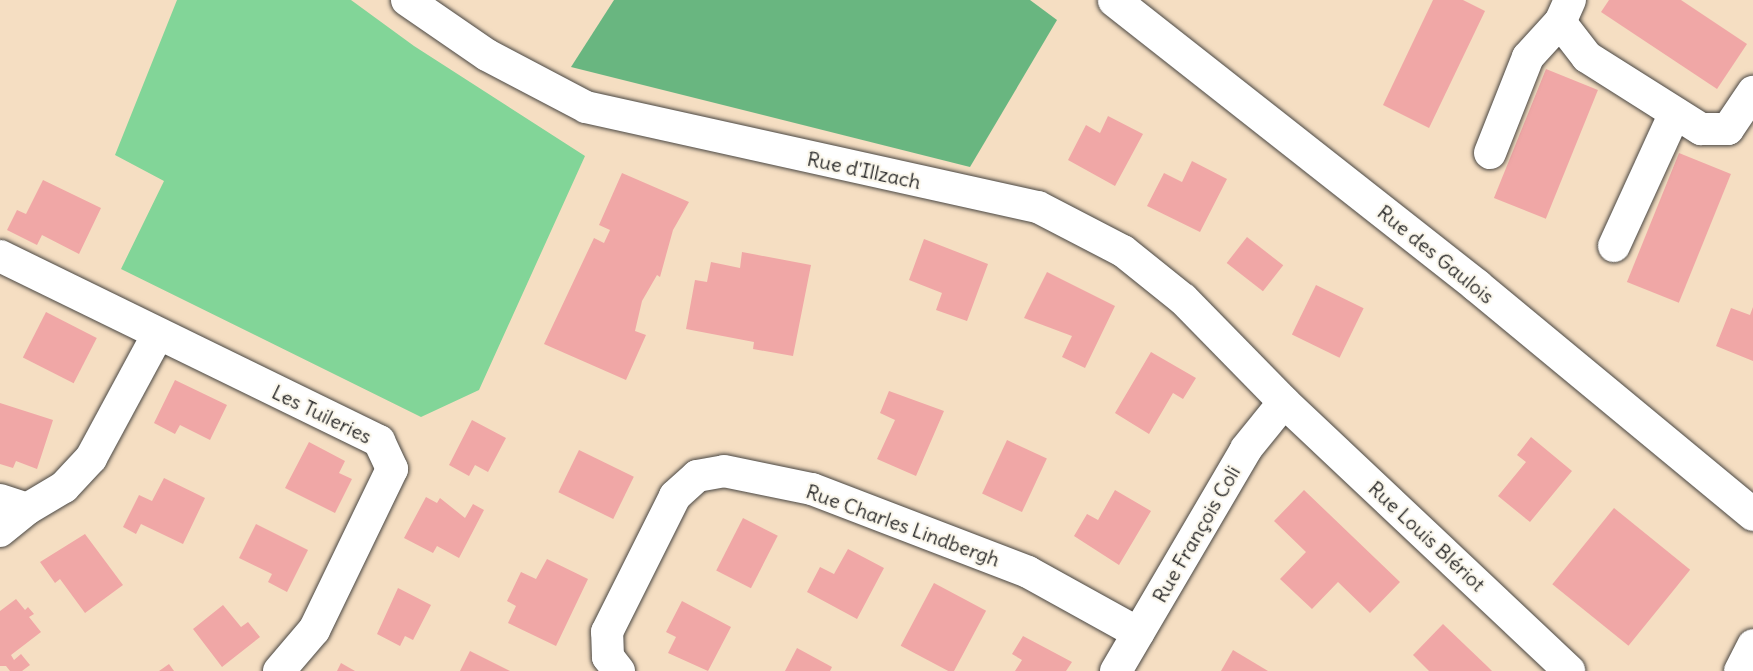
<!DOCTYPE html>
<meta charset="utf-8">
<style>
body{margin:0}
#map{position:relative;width:1753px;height:671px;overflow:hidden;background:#f5dec2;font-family:Delius,sans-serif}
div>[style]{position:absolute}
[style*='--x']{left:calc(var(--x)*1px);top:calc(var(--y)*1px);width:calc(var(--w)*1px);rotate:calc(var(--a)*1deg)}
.green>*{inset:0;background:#82d598}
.forest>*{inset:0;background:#69b680}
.building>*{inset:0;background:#f0a7a6;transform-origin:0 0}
.roads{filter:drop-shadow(0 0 2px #494642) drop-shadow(0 0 2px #494642)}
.minor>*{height:32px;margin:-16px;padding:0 16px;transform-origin:16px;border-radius:16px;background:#fff}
.major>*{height:33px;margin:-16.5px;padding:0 16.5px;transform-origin:16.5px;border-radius:16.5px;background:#fff}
span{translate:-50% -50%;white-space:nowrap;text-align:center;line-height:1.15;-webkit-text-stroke:4.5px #fbf7ec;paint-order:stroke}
.street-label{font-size:20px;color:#2b2b2b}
</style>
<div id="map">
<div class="green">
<div style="clip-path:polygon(177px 0,351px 0,414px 46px,585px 156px,479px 390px,421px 417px,121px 269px,164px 181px,115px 155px)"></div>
</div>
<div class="forest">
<div style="clip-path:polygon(614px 0,1030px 0,1057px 20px,970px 167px,571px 67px)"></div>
</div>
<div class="building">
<div style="clip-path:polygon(1433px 0,1463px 0,1485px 11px,1429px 128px,1383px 105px)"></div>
<div style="clip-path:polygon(1609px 0,1681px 0,1747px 44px,1717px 89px,1601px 12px)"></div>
<div style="left:1546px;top:69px;width:56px;height:139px;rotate:22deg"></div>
<div style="clip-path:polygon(1108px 116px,1143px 134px,1115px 186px,1068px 160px,1086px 125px,1100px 133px)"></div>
<div style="left:1679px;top:153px;width:56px;height:139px;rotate:22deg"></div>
<div style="clip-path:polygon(1192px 161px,1227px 179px,1200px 232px,1147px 206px,1164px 173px,1182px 182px)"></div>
<div style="clip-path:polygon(622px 173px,689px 202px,673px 230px,660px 277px,657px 275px,642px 301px,635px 331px,646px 335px,626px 380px,544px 344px,594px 238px,604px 243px,610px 230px,599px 225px)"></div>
<div style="clip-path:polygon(43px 180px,101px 208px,79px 254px,42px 235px,37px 245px,7px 230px,17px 210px,26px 214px)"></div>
<div style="left:1247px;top:237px;width:46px;height:33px;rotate:38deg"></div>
<div style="clip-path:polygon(924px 239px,988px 264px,967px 321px,936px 310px,942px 293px,909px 280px)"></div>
<div style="clip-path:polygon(742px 252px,811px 265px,793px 356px,753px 349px,754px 342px,686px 329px,695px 280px,707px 282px,711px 262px,740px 268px)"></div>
<div style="clip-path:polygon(1047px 272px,1115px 306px,1085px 368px,1062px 357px,1072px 336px,1024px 318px)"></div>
<div style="left:1316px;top:285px;width:53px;height:55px;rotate:26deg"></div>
<div style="clip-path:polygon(1753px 307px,1753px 361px,1716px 346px,1731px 308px,1750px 315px)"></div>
<div style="left:46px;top:312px;width:57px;height:51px;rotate:27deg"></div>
<div style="clip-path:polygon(1151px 352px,1196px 378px,1183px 399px,1173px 393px,1149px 434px,1115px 413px)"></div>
<div style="clip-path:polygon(175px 380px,227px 405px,210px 440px,180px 425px,175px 434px,154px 423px)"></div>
<div style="clip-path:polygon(889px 391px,944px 411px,916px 476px,877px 459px,895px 420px,880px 413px)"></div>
<div style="clip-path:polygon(0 403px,53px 420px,37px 469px,16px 461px,13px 468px,0 464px)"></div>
<div style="clip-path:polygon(472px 420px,506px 438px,488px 472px,475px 465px,469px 476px,449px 465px)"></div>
<div style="clip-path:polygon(1531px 437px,1572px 471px,1530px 522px,1498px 496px,1526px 462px,1517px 455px)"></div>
<div style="left:1007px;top:440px;width:44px;height:59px;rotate:25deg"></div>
<div style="clip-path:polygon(309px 442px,345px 461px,339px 473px,352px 479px,335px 513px,285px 488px)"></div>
<div style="left:579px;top:450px;width:61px;height:47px;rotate:26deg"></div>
<div style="clip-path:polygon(164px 478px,205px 498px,183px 544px,141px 524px,136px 534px,123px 527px,139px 495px,152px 501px)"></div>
<div style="clip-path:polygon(1115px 490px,1151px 511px,1119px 565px,1074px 536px,1087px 514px,1098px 520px)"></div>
<div style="clip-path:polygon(1304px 490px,1400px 582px,1370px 613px,1338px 582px,1312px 609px,1280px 579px,1306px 552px,1274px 521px)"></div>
<div style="clip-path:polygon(426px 497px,437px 503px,440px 498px,465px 518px,473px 504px,484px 510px,459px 558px,437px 546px,433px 553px,404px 538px)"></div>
<div style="left:1614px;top:508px;width:98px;height:98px;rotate:39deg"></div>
<div style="left:743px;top:518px;width:39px;height:59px;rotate:27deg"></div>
<div style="clip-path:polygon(256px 524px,308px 550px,287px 592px,268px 582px,272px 574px,239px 558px)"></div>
<div style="clip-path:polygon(85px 534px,123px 585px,85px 613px,60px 579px,55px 583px,40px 562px)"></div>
<div style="clip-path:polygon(848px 549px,884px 568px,857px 619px,807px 592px,820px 567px,834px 574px)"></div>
<div style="clip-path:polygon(547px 559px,588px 579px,556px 646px,508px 623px,516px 606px,507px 601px,521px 572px,536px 579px)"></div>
<div style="left:934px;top:583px;width:59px;height:71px;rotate:28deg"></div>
<div style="clip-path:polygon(398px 588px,431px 605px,413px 640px,405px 636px,400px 646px,377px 634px)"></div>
<div style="clip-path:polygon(16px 599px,25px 610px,28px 607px,34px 614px,29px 617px,41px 632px,11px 655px,14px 660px,21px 654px,30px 665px,22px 671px,10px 671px,6px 666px,0 666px,0 611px)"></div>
<div style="clip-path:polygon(682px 601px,731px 627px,708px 671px,668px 653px,676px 637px,666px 632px)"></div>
<div style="clip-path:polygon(223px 605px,241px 627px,248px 622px,260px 637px,222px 667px,193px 629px)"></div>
<div style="clip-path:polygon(1443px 624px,1488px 667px,1492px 671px,1429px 671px,1413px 655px)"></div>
<div style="clip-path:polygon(1023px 636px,1072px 662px,1066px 671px,1015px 671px,1022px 660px,1012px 654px)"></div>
<div style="clip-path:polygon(797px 648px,832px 667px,830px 671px,785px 671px)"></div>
<div style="clip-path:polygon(1233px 650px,1268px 671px,1221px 671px)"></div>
<div style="clip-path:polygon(470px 651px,510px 671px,460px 671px)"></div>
<div style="clip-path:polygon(341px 663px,355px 671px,337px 671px)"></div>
<div style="clip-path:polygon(169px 664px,174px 671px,159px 671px)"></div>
</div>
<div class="roads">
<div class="minor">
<div style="--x:407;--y:0;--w:97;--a:34.5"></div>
<div style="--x:487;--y:55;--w:112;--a:27.7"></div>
<div style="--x:586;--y:107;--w:463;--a:12.5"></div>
<div style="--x:1038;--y:207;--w:96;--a:27.4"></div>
<div style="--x:1123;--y:251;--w:77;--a:38.7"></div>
<div style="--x:1183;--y:299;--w:144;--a:45.6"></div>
<div style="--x:1284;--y:402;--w:392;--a:43.3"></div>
<div style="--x:1570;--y:0;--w:24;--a:114"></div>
<div style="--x:1560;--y:22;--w:44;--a:52.4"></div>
<div style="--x:1587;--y:57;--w:135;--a:32.3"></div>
<div style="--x:1701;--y:129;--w:27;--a:0"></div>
<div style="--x:1728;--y:129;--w:45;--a:-56"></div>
<div style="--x:1490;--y:153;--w:103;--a:-68.4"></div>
<div style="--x:1528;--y:57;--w:47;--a:-47.6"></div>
<div style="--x:1614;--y:246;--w:146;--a:-65.4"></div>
<div style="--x:0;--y:256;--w:422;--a:26"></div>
<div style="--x:379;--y:441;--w:31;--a:65"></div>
<div style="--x:392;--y:469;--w:179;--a:115.8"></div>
<div style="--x:314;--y:630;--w:54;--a:130.5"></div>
<div style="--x:0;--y:500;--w:28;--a:18"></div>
<div style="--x:27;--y:509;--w:35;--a:141"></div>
<div style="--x:27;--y:509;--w:43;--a:-30.7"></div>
<div style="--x:64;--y:487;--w:40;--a:-47"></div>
<div style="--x:91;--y:458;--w:141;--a:-61.6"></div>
<div style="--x:619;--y:671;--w:18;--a:-128"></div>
<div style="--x:608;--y:657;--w:25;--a:-92"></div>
<div style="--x:607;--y:632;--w:152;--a:-63.4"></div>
<div style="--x:675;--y:496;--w:30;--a:-42"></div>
<div style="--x:697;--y:476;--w:27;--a:-10"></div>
<div style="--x:724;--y:471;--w:90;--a:11.6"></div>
<div style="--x:812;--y:489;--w:231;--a:21"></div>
<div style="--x:1028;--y:572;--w:126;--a:29"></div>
<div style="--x:1116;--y:671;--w:257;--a:-59.6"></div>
<div style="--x:1246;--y:449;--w:60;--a:-51"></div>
<div style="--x:1740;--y:671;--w:29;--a:-63"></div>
</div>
<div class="major">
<div style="--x:1114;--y:0;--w:461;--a:38.2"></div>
<div style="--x:1476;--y:285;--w:359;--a:39.6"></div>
</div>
</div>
<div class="street-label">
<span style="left:864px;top:170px;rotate:12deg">Rue d'Illzach</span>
<span style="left:1436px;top:254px;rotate:39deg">Rue des Gaulois</span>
<span style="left:322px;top:414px;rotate:26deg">Les Tuileries</span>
<span style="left:903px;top:525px;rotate:20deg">Rue Charles Lindbergh</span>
<span style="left:1196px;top:534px;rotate:-60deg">Rue François Coli</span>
<span style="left:1427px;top:536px;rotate:43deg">Rue Louis Blériot</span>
</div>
</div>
